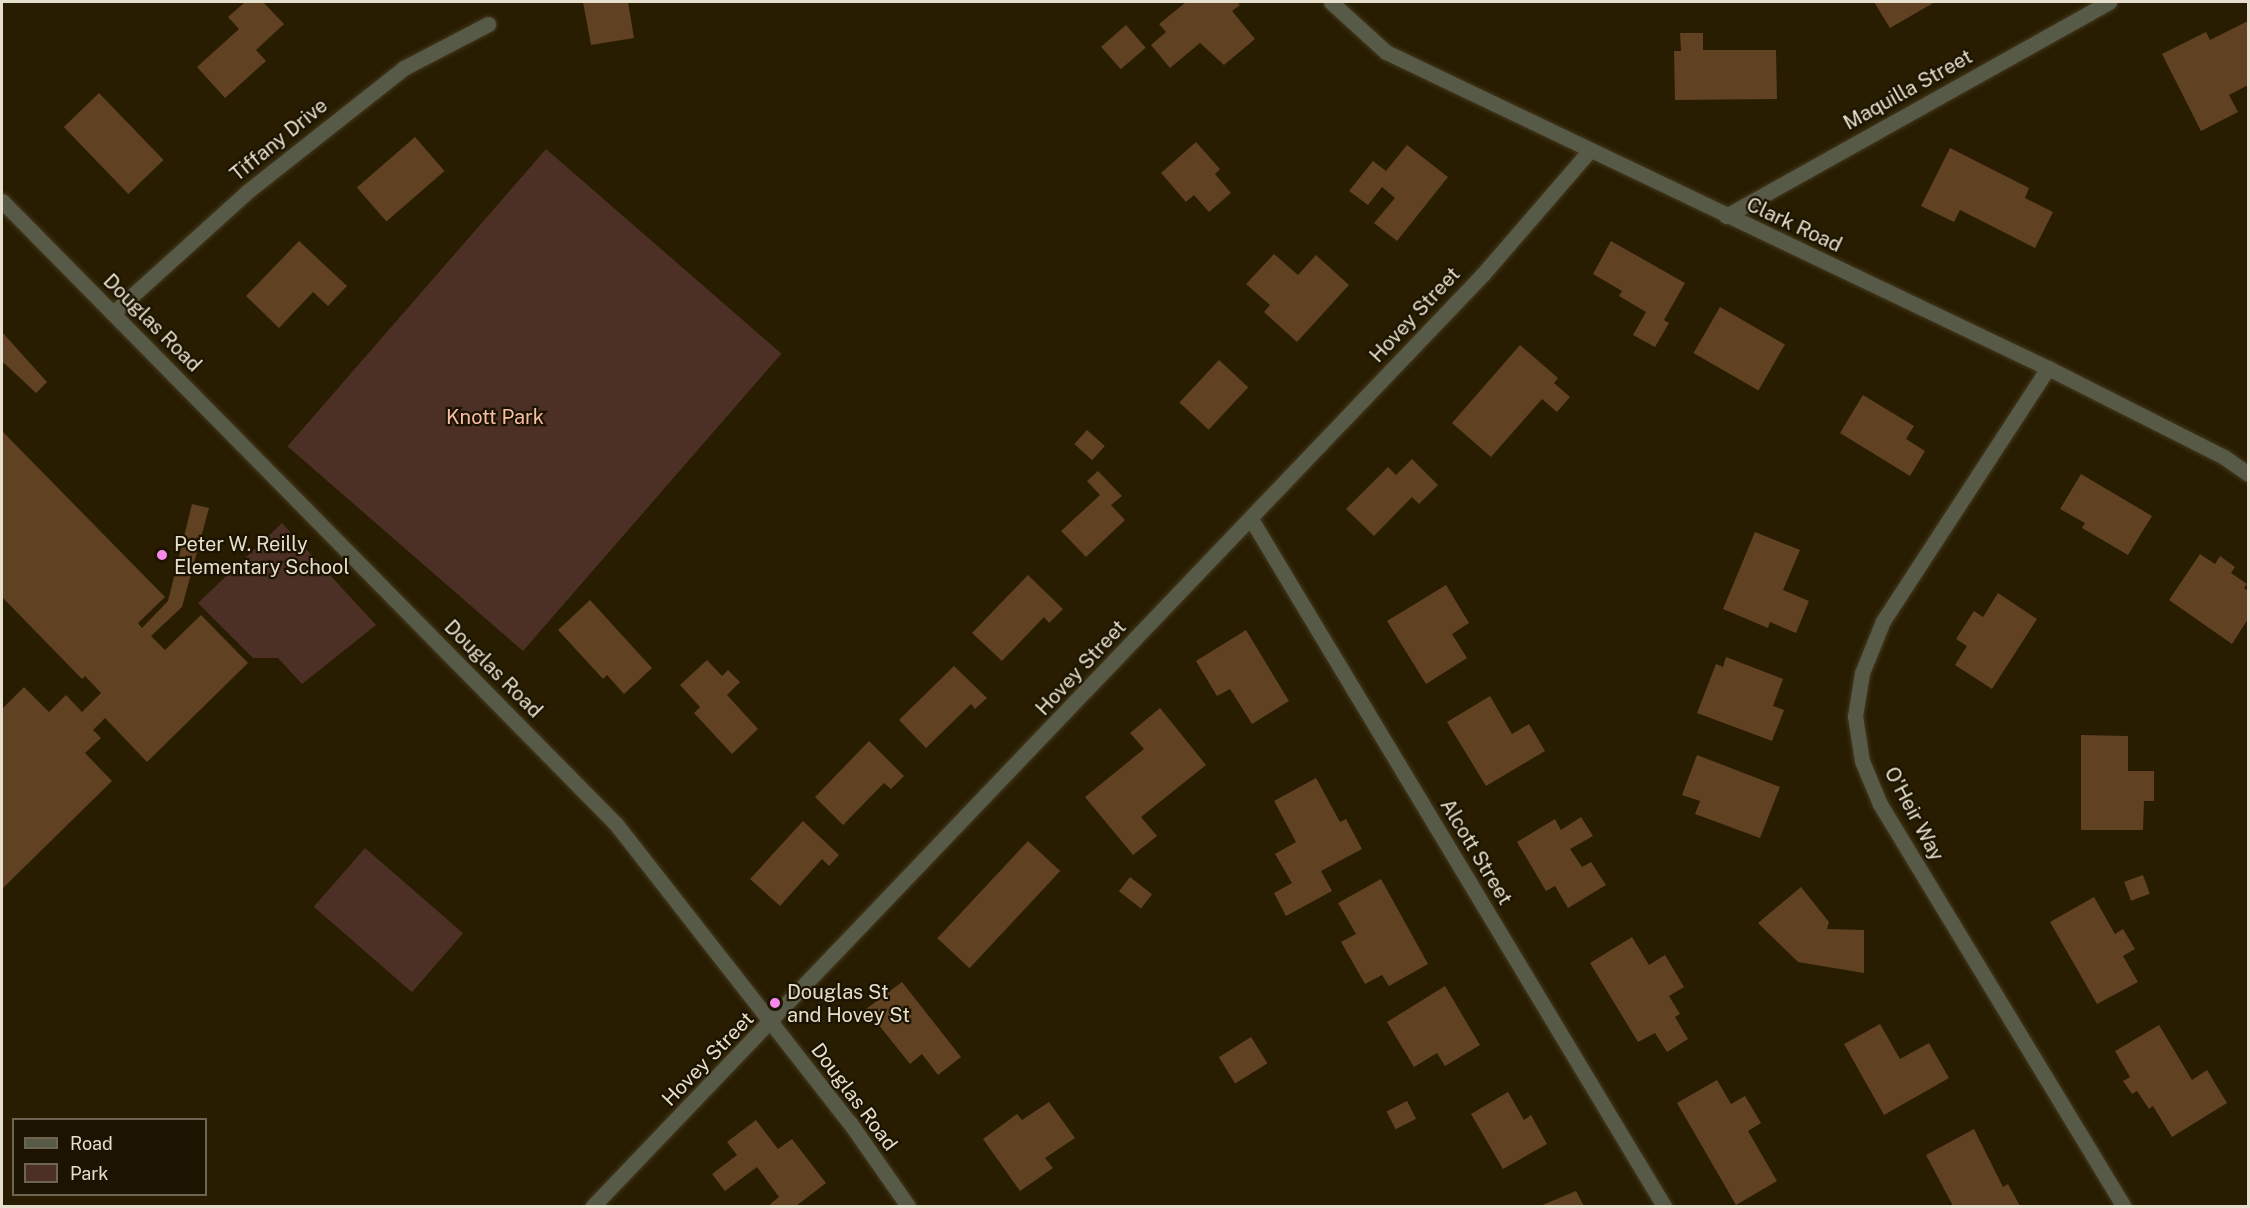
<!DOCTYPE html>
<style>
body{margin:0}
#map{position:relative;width:2250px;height:1208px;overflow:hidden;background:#281d00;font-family:"Public Sans",sans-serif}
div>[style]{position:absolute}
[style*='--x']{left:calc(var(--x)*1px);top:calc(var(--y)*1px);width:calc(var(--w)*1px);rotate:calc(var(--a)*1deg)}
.green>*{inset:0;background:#4c3025;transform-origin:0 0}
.building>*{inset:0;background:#604121;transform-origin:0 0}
.roads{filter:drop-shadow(0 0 2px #43381d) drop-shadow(0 0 2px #43381d)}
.minor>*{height:15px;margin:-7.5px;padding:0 7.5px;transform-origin:7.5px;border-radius:7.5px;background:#585a48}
.dots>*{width:16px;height:16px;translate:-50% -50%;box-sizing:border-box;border:3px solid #1c1400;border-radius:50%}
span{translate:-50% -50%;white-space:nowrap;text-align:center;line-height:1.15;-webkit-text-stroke:4.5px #1c1400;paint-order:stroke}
.street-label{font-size:20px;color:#e6dfcd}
.park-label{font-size:20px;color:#f8bda7}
.poi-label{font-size:20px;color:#e6dfcd}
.left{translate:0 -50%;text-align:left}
.frame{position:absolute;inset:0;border:3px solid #e6dfcd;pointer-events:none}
.legend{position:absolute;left:12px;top:1118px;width:195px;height:78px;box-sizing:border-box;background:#1c1400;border:2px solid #6d6552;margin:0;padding:8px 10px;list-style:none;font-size:18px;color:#e6dfcd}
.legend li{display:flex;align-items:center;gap:12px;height:30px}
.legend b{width:30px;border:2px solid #6d6552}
</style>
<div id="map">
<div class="green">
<div style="left:546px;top:149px;width:312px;height:394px;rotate:41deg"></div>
<div style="clip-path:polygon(282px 523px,376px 625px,302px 684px,278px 658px,253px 658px,198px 603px)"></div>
<div style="left:365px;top:848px;width:130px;height:78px;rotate:41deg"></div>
</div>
<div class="building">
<div style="clip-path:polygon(245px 2px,263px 2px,284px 24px,256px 50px,266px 61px,225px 98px,197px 67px,239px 29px,228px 17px)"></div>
<div style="clip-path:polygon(583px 2px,628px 2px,634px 38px,591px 45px)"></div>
<div style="clip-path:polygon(1186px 2px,1237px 2px,1240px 5px,1232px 11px,1255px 39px,1224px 65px,1200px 43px,1170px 68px,1151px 45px,1166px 32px,1159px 24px)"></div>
<div style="clip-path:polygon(1874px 2px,1935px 2px,1890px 28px)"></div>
<div style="clip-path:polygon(2248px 21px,2248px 85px,2229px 95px,2238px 112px,2201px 131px,2162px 54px,2206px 32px,2210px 40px)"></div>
<div style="left:1126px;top:25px;width:30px;height:33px;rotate:49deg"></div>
<div style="clip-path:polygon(1680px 33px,1703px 33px,1703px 50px,1776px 50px,1777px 99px,1675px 100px,1674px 51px,1681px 51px)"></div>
<div style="left:99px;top:93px;width:93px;height:49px;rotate:46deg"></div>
<div style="left:415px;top:137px;width:45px;height:77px;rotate:49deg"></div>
<div style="clip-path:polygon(1196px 142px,1220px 169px,1215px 174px,1231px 193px,1209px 212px,1194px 195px,1186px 202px,1161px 173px)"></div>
<div style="clip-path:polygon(1407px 145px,1448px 177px,1397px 241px,1374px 223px,1395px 198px,1382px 187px,1368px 205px,1349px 191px,1373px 161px,1386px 171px)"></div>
<div style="clip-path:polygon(1950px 148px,2029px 188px,2025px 198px,2053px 212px,2035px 248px,1960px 210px,1954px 222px,1921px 206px)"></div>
<div style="clip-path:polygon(299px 241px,347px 286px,328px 306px,313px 292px,279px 328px,246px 296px)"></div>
<div style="clip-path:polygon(1611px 241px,1685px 283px,1664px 320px,1669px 323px,1655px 347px,1633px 335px,1646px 312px,1619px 296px,1622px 291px,1593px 274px)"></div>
<div style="clip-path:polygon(1274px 254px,1298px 275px,1316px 255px,1349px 285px,1297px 342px,1264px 312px,1270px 305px,1246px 284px)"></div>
<div style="left:1720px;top:307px;width:75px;height:53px;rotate:30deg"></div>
<div style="clip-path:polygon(2px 332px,47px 382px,36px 393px,4px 363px,2px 366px)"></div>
<div style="clip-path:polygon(1520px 345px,1558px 378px,1554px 383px,1570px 397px,1557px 412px,1542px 399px,1491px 457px,1452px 423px)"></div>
<div style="left:1219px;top:360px;width:40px;height:58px;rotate:43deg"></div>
<div style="clip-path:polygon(1863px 395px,1914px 426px,1906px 439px,1925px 451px,1910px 476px,1840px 433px)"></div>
<div style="left:1087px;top:430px;width:24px;height:19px;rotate:42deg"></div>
<div style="clip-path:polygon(2px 431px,165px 597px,138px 623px,142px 628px,168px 601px,192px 504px,209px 508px,182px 607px,151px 636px,165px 650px,201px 615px,248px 663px,147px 762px,105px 718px,93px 730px,101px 738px,85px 753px,112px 781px,2px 889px,2px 709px,24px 687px,49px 712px,66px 695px,82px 712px,101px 693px,85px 676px,82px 679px,2px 597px)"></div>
<div style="clip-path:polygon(1412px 459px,1438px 485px,1419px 504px,1412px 497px,1374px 536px,1346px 509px,1388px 467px,1396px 475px)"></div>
<div style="clip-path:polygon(1098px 471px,1122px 496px,1111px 505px,1125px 520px,1086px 557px,1061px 531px,1100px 495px,1087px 481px)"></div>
<div style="clip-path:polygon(2081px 474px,2152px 516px,2128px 555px,2082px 528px,2085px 523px,2060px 509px)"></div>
<div style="clip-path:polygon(1755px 532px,1800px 550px,1783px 590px,1809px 601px,1796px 633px,1770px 622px,1768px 628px,1723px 609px)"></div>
<div style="clip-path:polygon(2200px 554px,2215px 564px,2220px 556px,2235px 567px,2231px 573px,2247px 584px,2244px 588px,2248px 591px,2248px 619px,2232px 644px,2169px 600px)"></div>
<div style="clip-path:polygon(1028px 575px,1063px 609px,1049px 623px,1044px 617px,1002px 661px,972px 633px)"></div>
<div style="clip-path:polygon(1446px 585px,1469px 623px,1452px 634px,1467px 658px,1426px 684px,1387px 621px)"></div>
<div style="clip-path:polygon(1998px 593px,2037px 619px,1992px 689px,1955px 665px,1967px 646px,1956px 639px,1974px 611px,1983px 617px)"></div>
<div style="clip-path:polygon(590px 600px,652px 668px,624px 694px,607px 675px,603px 679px,558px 630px)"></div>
<div style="clip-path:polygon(1246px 630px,1289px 701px,1252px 724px,1230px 689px,1217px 696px,1196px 661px)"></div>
<div style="clip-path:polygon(1726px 657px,1783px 679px,1773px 706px,1784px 710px,1772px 741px,1697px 713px,1716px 664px,1723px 667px)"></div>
<div style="clip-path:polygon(707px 660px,722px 676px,728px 670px,740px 682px,727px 695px,758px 729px,732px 754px,694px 713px,700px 707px,680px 685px)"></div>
<div style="clip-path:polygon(954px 666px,987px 698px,975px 709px,971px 704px,926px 748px,899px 720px)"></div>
<div style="clip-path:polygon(1490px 696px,1512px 734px,1529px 724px,1545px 751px,1486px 786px,1447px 722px)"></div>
<div style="clip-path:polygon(1160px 708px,1206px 765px,1141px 817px,1157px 836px,1133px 855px,1085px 797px,1144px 749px,1130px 733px)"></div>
<div style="clip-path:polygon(2081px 735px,2128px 736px,2128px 771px,2154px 771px,2154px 801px,2144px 801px,2143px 830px,2081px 830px)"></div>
<div style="clip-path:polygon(869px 741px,904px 776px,891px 789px,884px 783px,843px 825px,815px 797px)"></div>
<div style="clip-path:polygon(1697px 755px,1780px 787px,1760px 838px,1695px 814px,1700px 801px,1682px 795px)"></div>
<div style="clip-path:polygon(1316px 778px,1340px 822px,1346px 819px,1362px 849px,1321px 871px,1332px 891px,1286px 916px,1274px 893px,1292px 883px,1275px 854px,1296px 842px,1274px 801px)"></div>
<div style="clip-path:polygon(1581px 817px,1593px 836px,1570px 849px,1582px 867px,1591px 862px,1606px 885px,1568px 908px,1555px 886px,1546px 891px,1517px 842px,1555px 819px,1561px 830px)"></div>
<div style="clip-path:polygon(803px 821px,839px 855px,829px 866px,822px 859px,780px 906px,750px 879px)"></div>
<div style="left:1028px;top:841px;width:44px;height:133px;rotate:43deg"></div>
<div style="left:2143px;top:875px;width:20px;height:20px;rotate:70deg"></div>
<div style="left:1130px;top:877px;width:28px;height:18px;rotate:38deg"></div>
<div style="clip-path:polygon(1381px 879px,1428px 964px,1389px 986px,1382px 975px,1365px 984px,1341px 942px,1356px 934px,1338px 903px)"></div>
<div style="clip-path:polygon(1801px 887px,1829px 922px,1827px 929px,1864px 930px,1864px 973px,1798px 962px,1758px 923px)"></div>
<div style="clip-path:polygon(2094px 897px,2115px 934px,2123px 929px,2135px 949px,2123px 956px,2138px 982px,2097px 1004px,2050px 922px)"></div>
<div style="clip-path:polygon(1632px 937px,1649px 965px,1665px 955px,1684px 987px,1669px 996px,1680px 1014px,1675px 1017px,1688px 1039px,1667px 1052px,1655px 1033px,1638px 1042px,1590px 963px)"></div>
<div style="clip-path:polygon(902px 982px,961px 1057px,938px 1075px,922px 1054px,910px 1064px,866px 1009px)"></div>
<div style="clip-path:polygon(1445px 986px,1480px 1045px,1445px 1066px,1437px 1053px,1414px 1067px,1387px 1022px)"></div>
<div style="clip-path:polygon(1880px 1024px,1900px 1059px,1929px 1043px,1949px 1078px,1884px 1115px,1844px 1044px)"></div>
<div style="clip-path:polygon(2159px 1025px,2192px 1080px,2207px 1070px,2227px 1103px,2172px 1137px,2153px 1106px,2149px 1109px,2137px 1091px,2132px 1094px,2123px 1081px,2130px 1077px,2115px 1051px)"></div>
<div style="left:1251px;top:1037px;width:31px;height:38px;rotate:58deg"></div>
<div style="clip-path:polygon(1717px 1080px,1731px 1104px,1745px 1096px,1761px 1123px,1748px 1131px,1777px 1181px,1736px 1205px,1677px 1103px)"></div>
<div style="clip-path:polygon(1508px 1092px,1524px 1120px,1531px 1115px,1547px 1144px,1503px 1169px,1471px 1114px)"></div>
<div style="left:1407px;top:1101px;width:20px;height:23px;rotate:63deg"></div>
<div style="clip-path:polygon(1049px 1102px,1075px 1138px,1045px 1158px,1053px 1168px,1020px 1191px,983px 1139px,1017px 1114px,1022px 1120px)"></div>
<div style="clip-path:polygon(756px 1120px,778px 1149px,792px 1139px,826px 1183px,796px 1206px,772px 1206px,770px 1204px,779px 1197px,757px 1167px,725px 1191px,712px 1174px,737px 1155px,727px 1142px)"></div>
<div style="clip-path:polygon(1974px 1129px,2003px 1187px,2008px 1184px,2020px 1206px,1953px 1206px,1926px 1155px)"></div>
<div style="clip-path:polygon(1576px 1191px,1584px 1206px,1540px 1206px)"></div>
</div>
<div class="roads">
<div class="minor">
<div style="--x:1331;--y:2;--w:74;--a:42.3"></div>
<div style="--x:1386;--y:52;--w:734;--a:25.52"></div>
<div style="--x:2048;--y:368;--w:197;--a:26.8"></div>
<div style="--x:2224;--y:457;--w:29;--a:35"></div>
<div style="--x:2;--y:201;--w:875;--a:45.42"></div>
<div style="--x:616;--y:824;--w:380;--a:52"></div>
<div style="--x:850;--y:1123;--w:101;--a:55.1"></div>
<div style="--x:1726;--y:216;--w:439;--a:-29.2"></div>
<div style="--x:113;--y:313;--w:182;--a:-42.1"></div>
<div style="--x:248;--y:191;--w:199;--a:-38.3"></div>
<div style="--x:404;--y:68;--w:95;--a:-27.6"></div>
<div style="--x:2048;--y:368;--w:302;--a:123.1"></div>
<div style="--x:1883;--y:621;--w:56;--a:112"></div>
<div style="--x:1862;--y:673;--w:44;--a:99.2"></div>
<div style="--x:1855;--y:716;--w:46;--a:81.2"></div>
<div style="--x:1862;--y:761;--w:47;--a:67.3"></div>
<div style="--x:1880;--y:804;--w:470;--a:58.8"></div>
<div style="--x:1251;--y:519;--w:802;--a:58.99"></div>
<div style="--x:593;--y:1206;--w:1290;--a:-46.32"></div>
<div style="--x:1484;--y:273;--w:162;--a:-49.2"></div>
</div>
</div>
<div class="dots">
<div style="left:162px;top:555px;background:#f788ec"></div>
<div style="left:775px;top:1003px;background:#f788ec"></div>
</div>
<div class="street-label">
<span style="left:1908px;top:90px;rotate:-29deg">Maquilla Street</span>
<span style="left:279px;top:140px;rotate:-39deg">Tiffany Drive</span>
<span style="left:1794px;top:225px;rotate:25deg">Clark Road</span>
<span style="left:1415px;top:315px;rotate:-47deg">Hovey Street</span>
<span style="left:152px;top:323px;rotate:45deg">Douglas Road</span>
<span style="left:1081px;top:668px;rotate:-47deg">Hovey Street</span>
<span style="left:493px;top:669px;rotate:45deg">Douglas Road</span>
<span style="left:1914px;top:814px;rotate:62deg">O'Heir Way</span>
<span style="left:1476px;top:852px;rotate:59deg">Alcott Street</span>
<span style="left:708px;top:1059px;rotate:-46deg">Hovey Street</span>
<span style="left:854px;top:1097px;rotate:53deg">Douglas Road</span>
</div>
<div class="park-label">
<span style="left:495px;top:417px">Knott Park</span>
</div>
<div class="poi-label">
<span class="left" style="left:174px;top:556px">Peter W. Reilly<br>Elementary School</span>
<span class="left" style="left:787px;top:1004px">Douglas St<br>and Hovey St</span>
</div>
<div class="frame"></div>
<ul class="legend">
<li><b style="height:8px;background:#585a48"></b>Road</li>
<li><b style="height:16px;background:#4c3025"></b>Park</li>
</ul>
</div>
